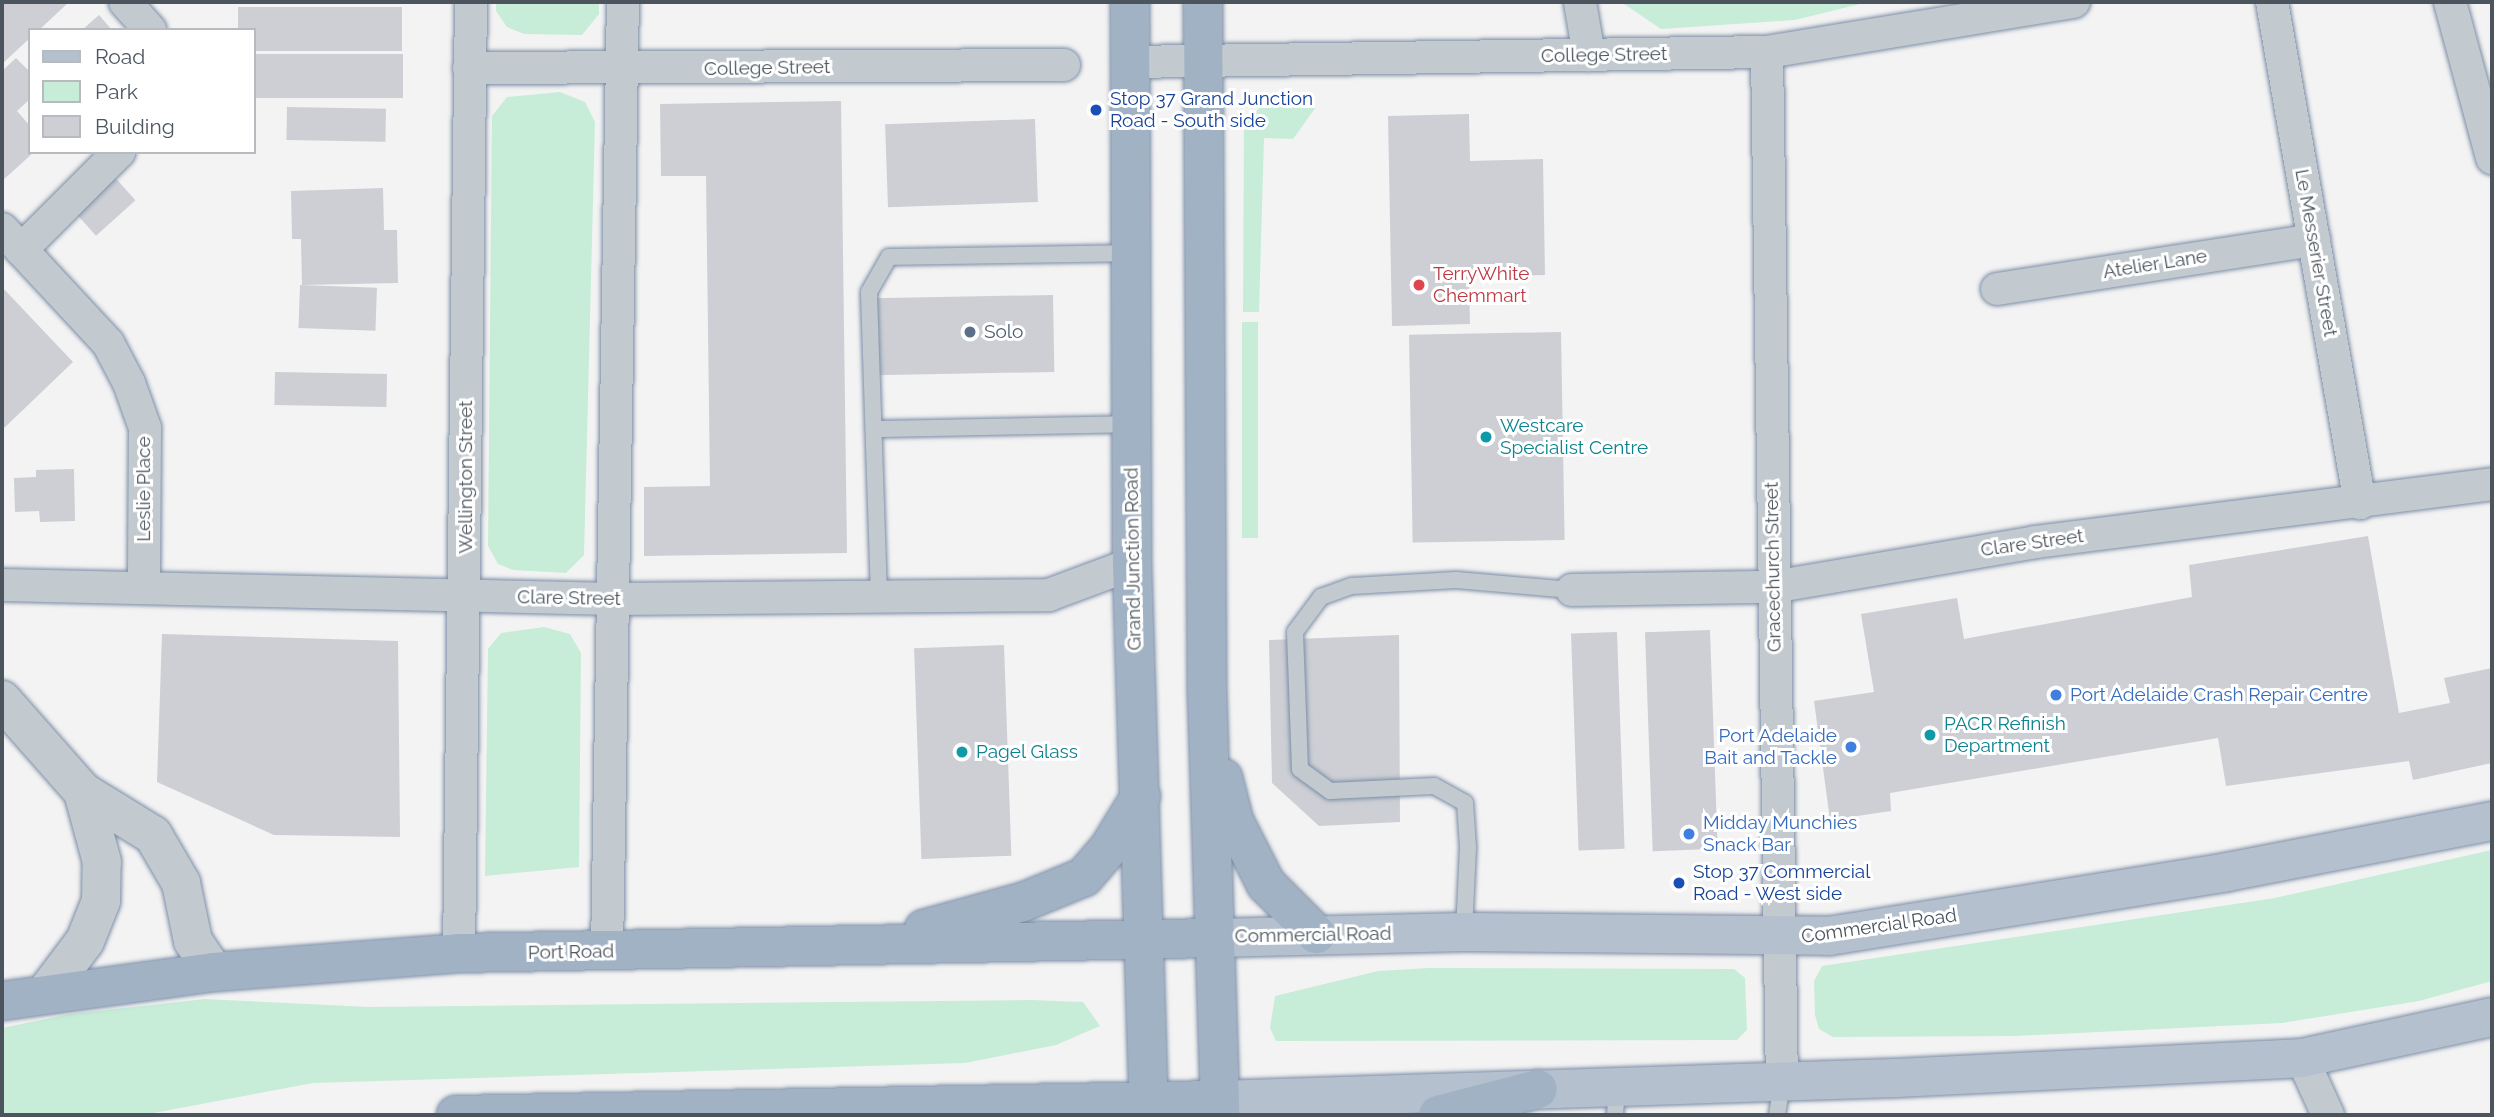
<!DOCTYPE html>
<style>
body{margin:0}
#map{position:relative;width:2494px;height:1117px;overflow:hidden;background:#f4f3f3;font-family:Raleway,sans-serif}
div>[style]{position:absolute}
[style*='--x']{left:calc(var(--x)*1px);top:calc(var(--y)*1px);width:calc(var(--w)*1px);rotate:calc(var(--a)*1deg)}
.green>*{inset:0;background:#c7ecd8;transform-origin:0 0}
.building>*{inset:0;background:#cdcfd4;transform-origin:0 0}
.roads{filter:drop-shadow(0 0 2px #7b8ea7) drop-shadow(0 0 2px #7b8ea7)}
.service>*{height:16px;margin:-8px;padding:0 8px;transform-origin:8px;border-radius:8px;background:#c2c9cf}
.minor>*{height:32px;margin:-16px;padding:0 16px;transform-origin:16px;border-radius:16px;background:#c2c9cf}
.tertiary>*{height:38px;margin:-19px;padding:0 19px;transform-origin:19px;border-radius:19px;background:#c2c9cf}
.primary>*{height:38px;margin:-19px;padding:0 19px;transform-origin:19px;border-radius:19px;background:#b5c0ce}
.trunk>*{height:38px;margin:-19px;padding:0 19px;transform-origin:19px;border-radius:19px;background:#a2b2c5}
.dots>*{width:19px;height:19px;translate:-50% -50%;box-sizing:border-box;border:4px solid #fff;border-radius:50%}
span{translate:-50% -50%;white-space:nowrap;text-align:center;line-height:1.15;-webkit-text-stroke:6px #fff;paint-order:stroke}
.street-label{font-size:19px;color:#4c555e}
.transit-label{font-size:19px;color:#164399}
.left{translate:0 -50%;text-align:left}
.health-label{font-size:19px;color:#be3a42}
.service-label{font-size:19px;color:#4e5e75}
.culture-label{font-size:19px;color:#0d838f}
.shop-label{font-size:19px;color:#366cbe}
.right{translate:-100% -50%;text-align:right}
.frame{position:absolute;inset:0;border:4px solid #4c555e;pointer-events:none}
.legend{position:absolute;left:28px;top:28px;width:228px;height:126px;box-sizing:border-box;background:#fff;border:2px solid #b7bbbf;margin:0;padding:9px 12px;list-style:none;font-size:21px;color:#4c555e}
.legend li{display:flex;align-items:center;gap:14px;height:35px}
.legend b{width:35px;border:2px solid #b7bbbf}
</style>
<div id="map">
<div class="green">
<div style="clip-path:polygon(496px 2px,599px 2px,599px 14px,582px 35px,524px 34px,507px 27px,496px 11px)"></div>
<div style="clip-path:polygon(1621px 2px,1868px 2px,1795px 20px,1661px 29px)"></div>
<div style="clip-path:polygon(560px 92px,585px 102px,595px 122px,584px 555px,566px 573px,513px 570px,498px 564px,488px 546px,492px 116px,507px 97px)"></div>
<div style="clip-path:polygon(1275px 98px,1316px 107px,1293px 139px,1264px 138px,1259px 312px,1243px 312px,1244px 118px)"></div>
<div style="left:1242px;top:322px;width:16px;height:216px"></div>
<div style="clip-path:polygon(544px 627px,570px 634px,581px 653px,579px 867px,485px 876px,488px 649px,501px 633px)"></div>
<div style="clip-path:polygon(2492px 850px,2492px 981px,2419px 1001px,2282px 1023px,2016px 1036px,1833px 1037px,1819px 1029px,1815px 1015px,1814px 981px,1822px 966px,2275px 898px)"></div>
<div style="clip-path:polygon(1429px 968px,1734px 969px,1745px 978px,1747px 1030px,1737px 1040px,1276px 1041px,1270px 1028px,1275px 996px,1378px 971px)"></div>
<div style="clip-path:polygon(205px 999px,370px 1007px,1031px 1000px,1083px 1002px,1100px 1026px,1056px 1045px,965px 1063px,313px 1083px,143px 1115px,2px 1115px,2px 1028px,70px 1014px)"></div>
</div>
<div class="building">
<div style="clip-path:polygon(2px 2px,69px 2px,39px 30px,30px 30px,30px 38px,2px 64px)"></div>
<div style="clip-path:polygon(238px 7px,402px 7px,402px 51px,254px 51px,254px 30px,238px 30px)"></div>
<div style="clip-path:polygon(99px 15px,112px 30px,82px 30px)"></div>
<div style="left:254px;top:54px;width:149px;height:44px"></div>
<div style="clip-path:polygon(16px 58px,30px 72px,30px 99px,17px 111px,30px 126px,30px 152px,34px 152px,2px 181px,2px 71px)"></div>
<div style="clip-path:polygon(841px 101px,847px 553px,644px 556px,644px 487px,710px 486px,706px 176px,661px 176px,660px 104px)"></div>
<div style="left:287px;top:107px;width:99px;height:33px;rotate:1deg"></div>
<div style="clip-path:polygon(1469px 114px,1470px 161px,1543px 159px,1545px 275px,1469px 277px,1470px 324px,1392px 326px,1388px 116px)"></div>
<div style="left:1035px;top:119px;width:83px;height:150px;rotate:88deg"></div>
<div style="left:110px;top:172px;width:38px;height:53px;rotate:48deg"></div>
<div style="clip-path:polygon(383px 188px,384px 230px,397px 230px,398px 283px,302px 285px,301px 239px,292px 239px,291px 191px)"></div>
<div style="left:300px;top:285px;width:77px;height:43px;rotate:2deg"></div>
<div style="clip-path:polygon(2px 287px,73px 362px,2px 430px)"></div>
<div style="left:1053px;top:295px;width:77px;height:181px;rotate:89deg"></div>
<div style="left:1561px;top:332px;width:208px;height:152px;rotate:89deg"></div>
<div style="left:275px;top:372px;width:112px;height:33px;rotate:1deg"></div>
<div style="clip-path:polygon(74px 469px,75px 521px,40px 522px,39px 511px,15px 512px,14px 478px,36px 477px,36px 470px)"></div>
<div style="clip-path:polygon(2368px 536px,2399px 713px,2450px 703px,2444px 678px,2492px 668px,2492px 763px,2413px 780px,2409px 761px,2226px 786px,2218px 738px,1890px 793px,1891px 811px,1830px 820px,1814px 701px,1874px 692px,1861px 614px,1957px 598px,1964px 639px,2192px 597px,2189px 565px)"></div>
<div style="left:1710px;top:630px;width:219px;height:65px;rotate:88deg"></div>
<div style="left:1617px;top:632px;width:217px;height:46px;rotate:88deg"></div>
<div style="clip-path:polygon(162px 634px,398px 641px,400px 837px,274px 835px,157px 782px)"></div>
<div style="clip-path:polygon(1399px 635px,1400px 822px,1319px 826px,1272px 783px,1269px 640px)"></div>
<div style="left:1004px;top:645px;width:211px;height:90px;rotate:88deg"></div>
</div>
<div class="roads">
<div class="service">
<div style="--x:876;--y:429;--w:255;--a:-1.1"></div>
<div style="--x:879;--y:596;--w:304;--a:-91.9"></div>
<div style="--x:869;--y:292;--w:40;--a:-60.3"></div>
<div style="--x:889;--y:257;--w:242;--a:-0.9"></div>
<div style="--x:1464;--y:932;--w:85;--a:-87.3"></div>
<div style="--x:1468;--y:847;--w:44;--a:-93.9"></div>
<div style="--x:1465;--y:803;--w:35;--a:-151"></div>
<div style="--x:1434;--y:786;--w:104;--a:177.2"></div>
<div style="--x:1330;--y:791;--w:37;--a:-144"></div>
<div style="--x:1300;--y:769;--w:137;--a:-92.1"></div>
<div style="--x:1295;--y:632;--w:44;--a:-53.4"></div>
<div style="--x:1321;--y:597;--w:33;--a:-20"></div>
<div style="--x:1352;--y:586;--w:104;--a:-3.3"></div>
<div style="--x:1456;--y:580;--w:116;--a:4.9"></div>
<div style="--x:1615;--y:1115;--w:29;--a:-86"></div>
<div style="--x:1777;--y:1115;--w:33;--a:-81"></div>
</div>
<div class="minor">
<div style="--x:125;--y:2;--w:38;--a:48"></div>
<div style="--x:1580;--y:2;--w:54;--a:80.4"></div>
<div style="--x:2272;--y:2;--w:509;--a:80.04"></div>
<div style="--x:2450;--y:2;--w:162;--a:74.9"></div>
<div style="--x:1767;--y:52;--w:1030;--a:89.17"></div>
<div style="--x:1130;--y:62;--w:637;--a:-0.9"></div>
<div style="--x:1767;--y:52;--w:311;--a:-9.3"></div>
<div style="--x:469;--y:68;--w:595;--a:-0.29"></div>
<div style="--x:2;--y:229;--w:156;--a:47.1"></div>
<div style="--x:108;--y:343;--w:45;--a:62.3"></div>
<div style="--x:129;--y:383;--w:48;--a:70.4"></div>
<div style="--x:145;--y:428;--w:160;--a:90.4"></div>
<div style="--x:21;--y:250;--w:139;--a:-45"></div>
<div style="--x:1997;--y:289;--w:321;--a:-8.8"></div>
<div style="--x:2;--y:585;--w:612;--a:1.31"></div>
<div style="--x:614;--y:599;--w:435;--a:-0.5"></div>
<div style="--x:1049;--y:595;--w:89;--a:-20.5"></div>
<div style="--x:1572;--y:590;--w:201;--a:-0.9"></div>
<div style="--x:1773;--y:587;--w:266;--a:-9.7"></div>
<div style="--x:2035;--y:542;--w:461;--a:-7.2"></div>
<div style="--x:607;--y:952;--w:950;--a:-89.04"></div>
<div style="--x:459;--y:953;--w:951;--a:-89.28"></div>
<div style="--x:2302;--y:1058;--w:63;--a:65.5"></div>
</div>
<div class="tertiary">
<div style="--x:2;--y:700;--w:123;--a:48.6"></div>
<div style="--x:83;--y:792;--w:82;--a:31.6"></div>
<div style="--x:153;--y:835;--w:56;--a:59.7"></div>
<div style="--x:181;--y:883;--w:59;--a:78.3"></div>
<div style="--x:193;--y:941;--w:37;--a:56"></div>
<div style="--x:45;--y:994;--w:66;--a:-53"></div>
<div style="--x:85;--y:941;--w:43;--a:-68.2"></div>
<div style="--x:101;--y:901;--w:39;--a:-89"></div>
<div style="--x:102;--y:862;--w:73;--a:-105.2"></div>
</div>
<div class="primary">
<div style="--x:1215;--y:938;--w:249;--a:-1.4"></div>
<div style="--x:1464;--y:932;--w:365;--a:0.6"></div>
<div style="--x:1829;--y:936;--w:403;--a:-9.1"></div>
<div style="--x:2227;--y:872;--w:270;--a:-10.9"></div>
<div style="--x:1219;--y:1100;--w:676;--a:-1.86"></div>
<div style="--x:1895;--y:1078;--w:407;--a:-2.8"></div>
<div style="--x:2302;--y:1058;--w:194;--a:-12.2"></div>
</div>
<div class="trunk">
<div style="--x:1130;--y:2;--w:562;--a:89.8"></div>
<div style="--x:1132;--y:564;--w:551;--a:88.23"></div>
<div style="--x:1203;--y:2;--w:688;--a:89.67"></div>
<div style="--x:1207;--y:690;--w:425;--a:88.2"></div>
<div style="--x:1223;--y:778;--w:44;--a:75.7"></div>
<div style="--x:1234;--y:821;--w:71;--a:63.1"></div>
<div style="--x:1266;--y:884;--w:71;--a:45"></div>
<div style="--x:924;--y:929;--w:103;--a:-15.3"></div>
<div style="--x:1023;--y:902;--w:66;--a:-22.3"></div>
<div style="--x:1084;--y:877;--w:38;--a:-49"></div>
<div style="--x:1109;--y:848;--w:61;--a:-58.4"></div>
<div style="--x:2;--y:1001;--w:214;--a:-7.8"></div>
<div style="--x:214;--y:972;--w:246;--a:-4.4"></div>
<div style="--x:459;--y:953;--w:756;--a:-1.14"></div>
<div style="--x:456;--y:1115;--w:763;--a:-1.13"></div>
<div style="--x:1438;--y:1115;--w:103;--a:-14.6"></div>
</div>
</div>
<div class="dots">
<div style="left:1096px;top:110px;background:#1a4fb4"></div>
<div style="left:1419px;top:285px;background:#e0444e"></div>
<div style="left:970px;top:332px;background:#5c6f8a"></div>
<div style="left:1486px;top:437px;background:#0f9aa8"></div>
<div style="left:2056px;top:695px;background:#3f7fe0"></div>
<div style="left:1930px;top:735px;background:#0f9aa8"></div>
<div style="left:1851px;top:747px;background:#3f7fe0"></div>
<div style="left:962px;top:752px;background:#0f9aa8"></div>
<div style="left:1689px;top:834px;background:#3f7fe0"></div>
<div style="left:1679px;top:883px;background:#1a4fb4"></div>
</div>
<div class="street-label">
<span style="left:1604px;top:55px;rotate:-1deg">College Street</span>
<span style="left:767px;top:68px;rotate:-1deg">College Street</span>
<span style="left:2316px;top:253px;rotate:80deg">Le Messerier Street</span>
<span style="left:2155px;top:264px;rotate:-9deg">Atelier Lane</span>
<span style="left:466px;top:477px;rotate:-90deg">Wellington Street</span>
<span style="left:144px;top:489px;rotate:-90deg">Leslie Place</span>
<span style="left:2032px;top:543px;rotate:-8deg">Clare Street</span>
<span style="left:1133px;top:559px;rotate:-91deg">Grand Junction Road</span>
<span style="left:1773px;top:567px;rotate:-91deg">Gracechurch Street</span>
<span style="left:569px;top:598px;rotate:1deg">Clare Street</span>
<span style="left:1879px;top:926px;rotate:-8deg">Commercial Road</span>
<span style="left:1313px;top:935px;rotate:-1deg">Commercial Road</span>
<span style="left:571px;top:952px;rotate:-1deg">Port Road</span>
</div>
<div class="transit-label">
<span class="left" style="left:1110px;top:110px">Stop 37 Grand Junction<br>Road - South side</span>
<span class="left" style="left:1693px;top:883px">Stop 37 Commercial<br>Road - West side</span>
</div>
<div class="health-label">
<span class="left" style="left:1433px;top:285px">TerryWhite<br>Chemmart</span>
</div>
<div class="service-label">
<span class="left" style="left:984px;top:332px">Solo</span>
</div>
<div class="culture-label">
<span class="left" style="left:1500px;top:437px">Westcare<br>Specialist Centre</span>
<span class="left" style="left:1944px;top:735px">PACR Refinish<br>Department</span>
<span class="left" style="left:976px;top:752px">Pagel Glass</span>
</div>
<div class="shop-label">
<span class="left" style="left:2070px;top:695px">Port Adelaide Crash Repair Centre</span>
<span class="right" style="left:1837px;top:747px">Port Adelaide<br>Bait and Tackle</span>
<span class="left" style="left:1703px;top:834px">Midday Munchies<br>Snack Bar</span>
</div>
<div class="frame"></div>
<ul class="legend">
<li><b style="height:9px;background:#b5c0ce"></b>Road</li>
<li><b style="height:19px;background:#c7ecd8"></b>Park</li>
<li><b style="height:19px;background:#cdcfd4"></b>Building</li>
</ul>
</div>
